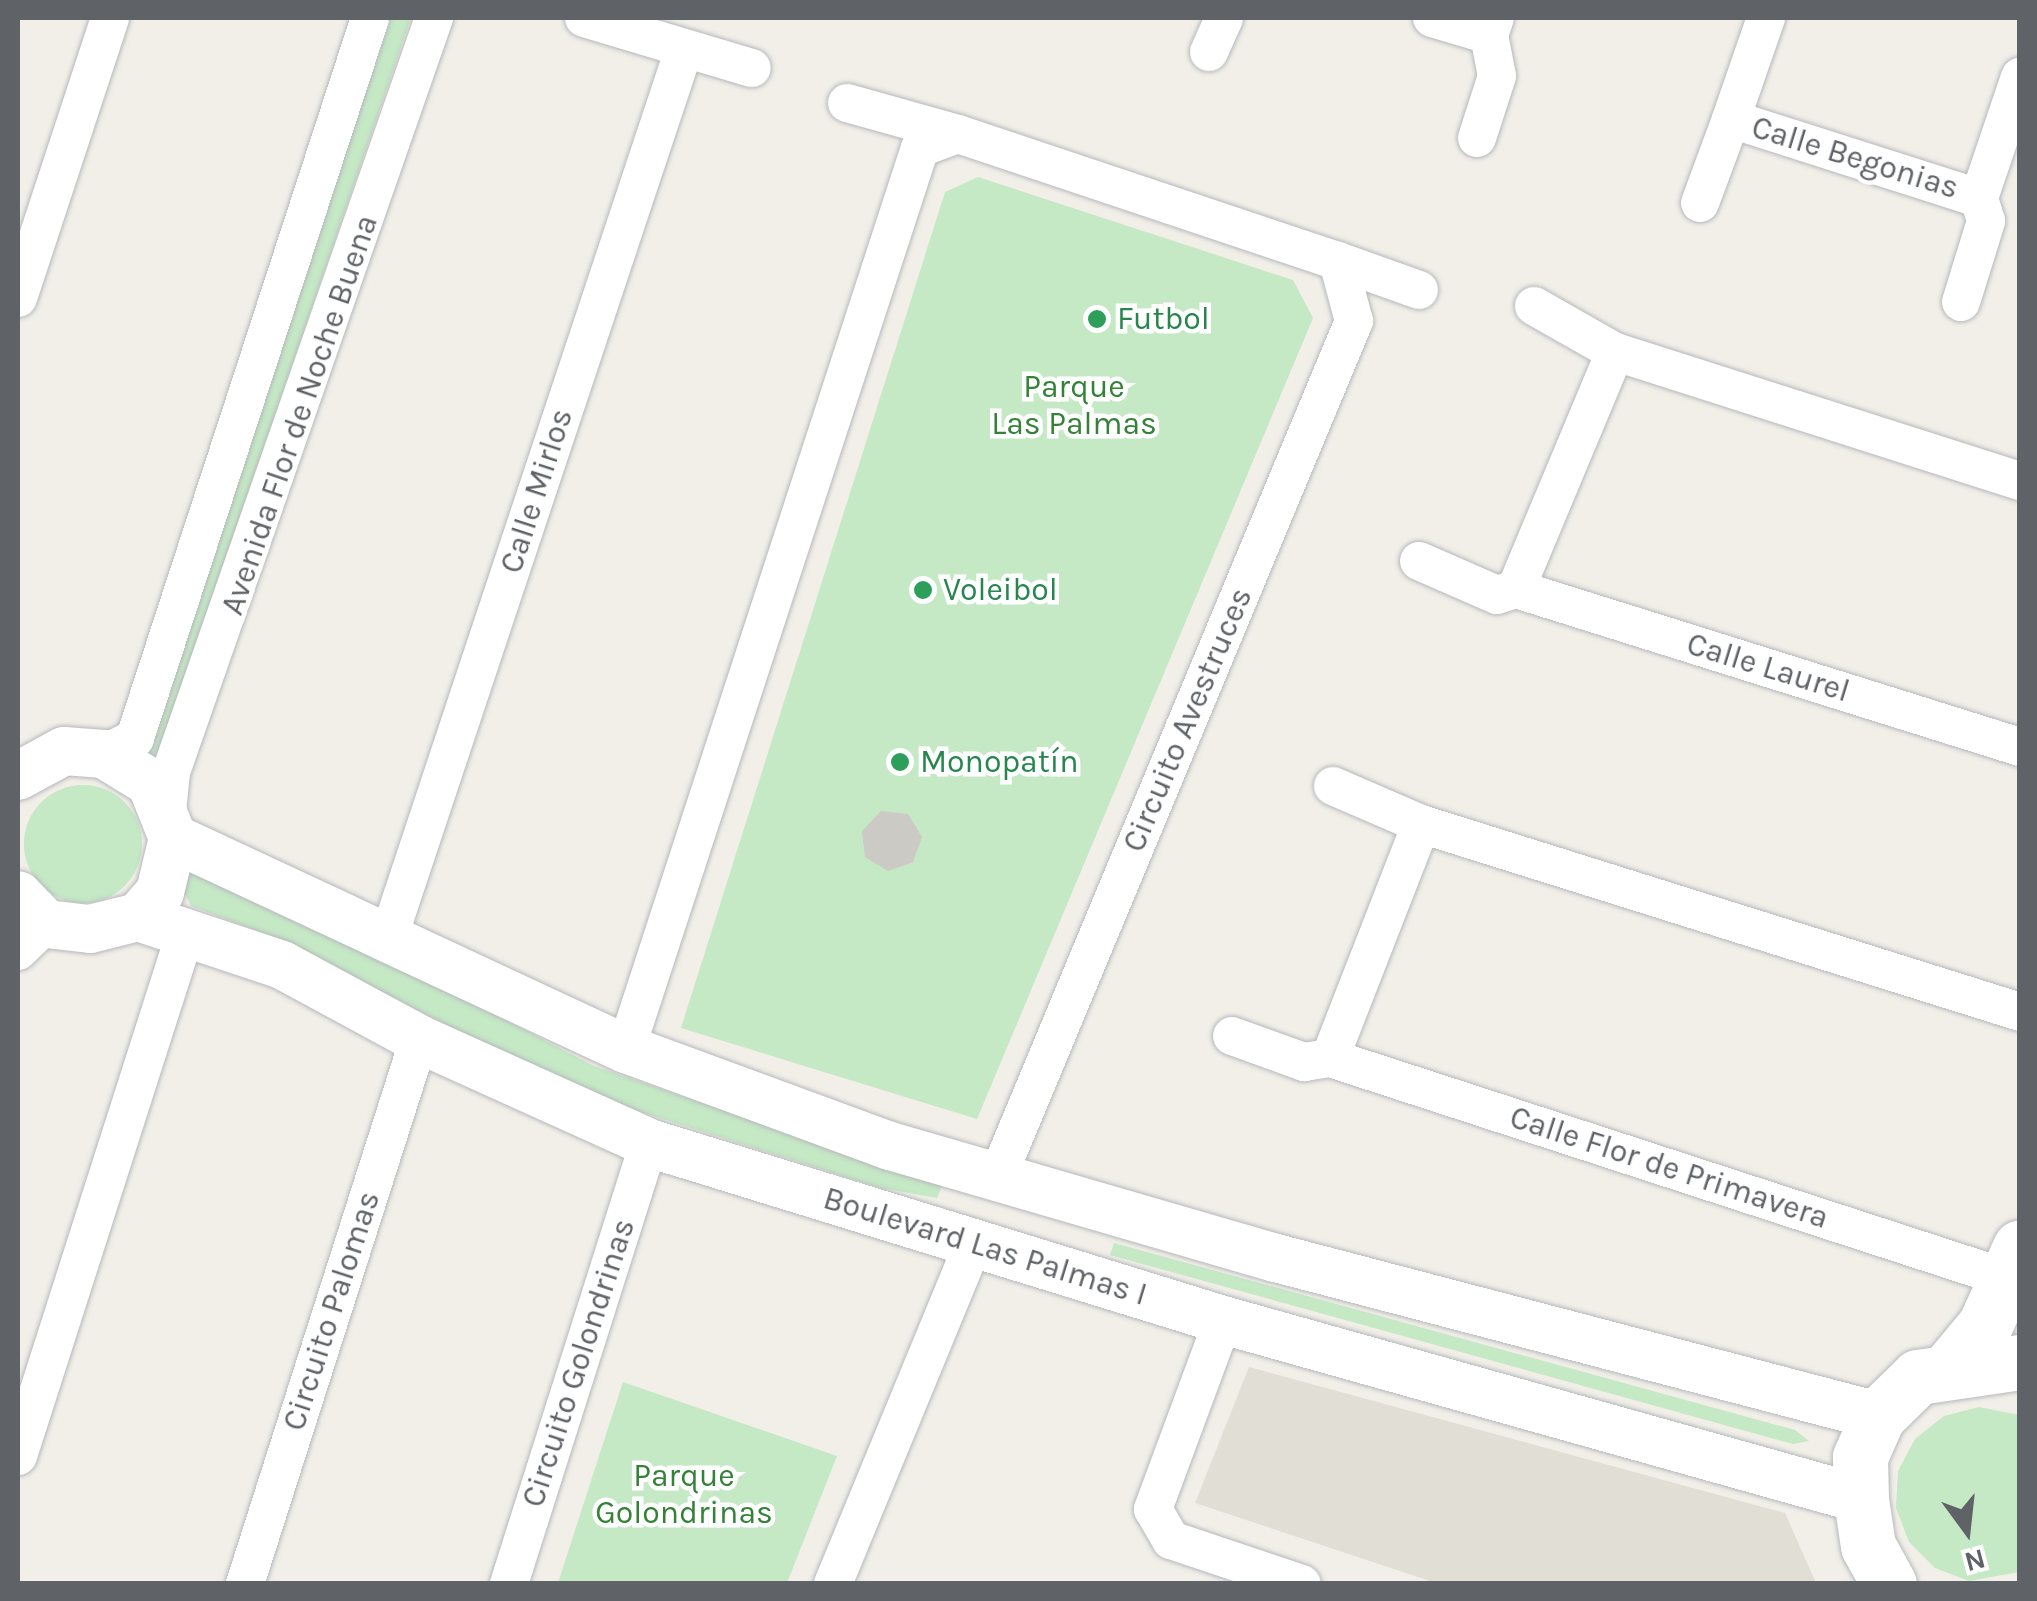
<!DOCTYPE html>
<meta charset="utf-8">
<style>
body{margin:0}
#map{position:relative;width:2037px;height:1601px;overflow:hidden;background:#f1efe8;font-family:Karla,sans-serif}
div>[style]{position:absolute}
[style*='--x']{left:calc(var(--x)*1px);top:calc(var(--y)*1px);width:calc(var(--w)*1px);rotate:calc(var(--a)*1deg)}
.education>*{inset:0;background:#e1ded6}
.green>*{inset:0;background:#c5e8c5}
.round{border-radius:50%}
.building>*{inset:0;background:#cccac5}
.roads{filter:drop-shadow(0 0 2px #b5b8bc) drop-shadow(0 0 2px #b5b8bc)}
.minor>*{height:38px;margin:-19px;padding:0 19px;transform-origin:19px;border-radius:19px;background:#fff}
.tertiary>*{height:48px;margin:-24px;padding:0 24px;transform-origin:24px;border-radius:24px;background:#fff}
.secondary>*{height:55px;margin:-27.5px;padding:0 27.5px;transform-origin:27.5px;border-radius:27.5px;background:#fff}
.dots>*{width:28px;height:28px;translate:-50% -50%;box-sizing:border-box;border:5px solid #fff;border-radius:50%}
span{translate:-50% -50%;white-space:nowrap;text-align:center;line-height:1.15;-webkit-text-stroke:9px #fff;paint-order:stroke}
.street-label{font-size:32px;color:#5f6368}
.leisure-label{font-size:32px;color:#27864d}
.left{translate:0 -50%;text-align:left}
.park-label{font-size:32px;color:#348238}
.frame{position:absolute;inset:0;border:20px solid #5f6368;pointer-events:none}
.north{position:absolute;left:1917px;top:1481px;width:100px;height:100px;-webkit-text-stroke:8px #fff;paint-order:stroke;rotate:165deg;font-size:28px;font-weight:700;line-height:40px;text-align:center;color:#5f6368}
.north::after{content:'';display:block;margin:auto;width:35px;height:45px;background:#5f6368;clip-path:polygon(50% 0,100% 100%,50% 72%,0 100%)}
</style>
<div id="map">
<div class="education">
<div style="clip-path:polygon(1249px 1367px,1785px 1513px,1816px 1583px,1436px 1583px,1195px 1503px)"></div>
</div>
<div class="green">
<div style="clip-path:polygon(391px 18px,411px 18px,159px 753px,151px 756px,148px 740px)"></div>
<div style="clip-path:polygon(978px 177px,1293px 280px,1313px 318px,977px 1119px,681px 1028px,945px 192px)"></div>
<div class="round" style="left:24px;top:785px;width:118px;height:118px"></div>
<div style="clip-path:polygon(188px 873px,212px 875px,375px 952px,594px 1066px,942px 1186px,937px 1198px,881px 1188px,578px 1092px,277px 938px,191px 906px,181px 885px)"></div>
<div style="clip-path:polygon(1114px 1243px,1795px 1430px,1809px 1441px,1793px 1444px,1110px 1255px)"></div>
<div style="clip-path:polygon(623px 1382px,837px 1456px,787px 1583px,558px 1583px)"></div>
<div style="clip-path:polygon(1979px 1407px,2019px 1415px,2019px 1572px,1969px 1581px,1935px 1568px,1909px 1542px,1896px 1508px,1898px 1471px,1915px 1439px,1944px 1416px)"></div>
</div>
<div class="building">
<div style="clip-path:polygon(881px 811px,908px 814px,922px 837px,913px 862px,888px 871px,865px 857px,862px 831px)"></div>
</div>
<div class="roads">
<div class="minor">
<div style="--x:584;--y:18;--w:175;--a:16.6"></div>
<div style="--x:1432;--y:18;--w:59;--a:16.6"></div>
<div style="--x:1489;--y:35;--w:18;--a:-71"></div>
<div style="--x:1766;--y:18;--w:107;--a:109.1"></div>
<div style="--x:1731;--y:119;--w:260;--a:17.7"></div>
<div style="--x:1979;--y:198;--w:128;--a:-71.3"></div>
<div style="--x:1209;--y:52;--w:37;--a:-66"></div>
<div style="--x:847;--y:103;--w:115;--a:15.6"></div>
<div style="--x:1477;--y:138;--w:65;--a:-72.1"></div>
<div style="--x:1497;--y:76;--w:42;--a:-101"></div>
<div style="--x:1700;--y:203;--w:90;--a:-69.7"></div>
<div style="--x:1338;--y:261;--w:86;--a:19.7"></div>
<div style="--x:18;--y:298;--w:295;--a:-71.8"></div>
<div style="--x:1961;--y:302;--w:85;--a:-72.8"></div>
<div style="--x:1986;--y:221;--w:24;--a:-107"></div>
<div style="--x:1534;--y:306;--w:93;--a:29.6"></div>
<div style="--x:2020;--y:481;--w:425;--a:-162.3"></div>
<div style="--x:1615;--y:352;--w:257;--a:112.7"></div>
<div style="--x:1516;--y:589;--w:528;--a:17.41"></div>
<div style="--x:1419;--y:561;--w:85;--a:23.6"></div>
<div style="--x:1497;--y:595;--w:20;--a:-18"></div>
<div style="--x:104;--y:754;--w:35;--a:-27"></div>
<div style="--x:135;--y:738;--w:757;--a:-71.92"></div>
<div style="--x:1333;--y:786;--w:96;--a:23.4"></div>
<div style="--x:167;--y:812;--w:40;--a:-84.3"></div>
<div style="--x:171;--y:772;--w:799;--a:-70.77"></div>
<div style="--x:390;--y:933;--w:932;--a:-71.6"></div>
<div style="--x:18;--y:951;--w:39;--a:-44"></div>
<div style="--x:1232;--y:1036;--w:77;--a:19.9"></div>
<div style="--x:1304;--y:1062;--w:26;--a:-9"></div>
<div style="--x:626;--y:1049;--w:948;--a:-71.93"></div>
<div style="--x:920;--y:148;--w:40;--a:-20.2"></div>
<div style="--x:958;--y:134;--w:401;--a:18.5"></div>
<div style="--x:1338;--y:261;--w:62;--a:75.1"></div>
<div style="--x:1354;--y:321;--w:926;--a:112.61"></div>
<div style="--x:2009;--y:1279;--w:714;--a:-161.97"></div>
<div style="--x:1330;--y:1058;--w:251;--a:-68.7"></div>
<div style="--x:1421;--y:824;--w:628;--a:17.42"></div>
<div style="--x:1223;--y:1320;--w:202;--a:110.3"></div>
<div style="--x:1153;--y:1509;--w:36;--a:60"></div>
<div style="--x:1171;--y:1540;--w:138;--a:18.6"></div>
<div style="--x:18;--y:1456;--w:554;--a:-72.25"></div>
<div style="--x:245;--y:1584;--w:572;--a:-72.29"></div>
<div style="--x:509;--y:1584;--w:463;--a:-72.4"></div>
<div style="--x:833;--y:1584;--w:368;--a:-67.6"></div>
</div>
<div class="tertiary">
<div style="--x:18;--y:776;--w:52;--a:-28.5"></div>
<div style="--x:64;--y:751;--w:40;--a:4.3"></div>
<div style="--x:104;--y:754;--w:55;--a:31.7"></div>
<div style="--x:151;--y:783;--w:59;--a:68.2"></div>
<div style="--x:173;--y:838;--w:56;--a:103.5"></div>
<div style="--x:160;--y:892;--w:33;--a:131"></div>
<div style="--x:138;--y:917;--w:49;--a:166"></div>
<div style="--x:90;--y:929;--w:44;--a:-173.5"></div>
<div style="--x:46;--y:924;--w:40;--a:-134"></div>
<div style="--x:173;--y:838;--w:500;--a:25"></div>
<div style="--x:626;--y:1049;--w:281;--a:20.2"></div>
<div style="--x:890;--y:1146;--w:402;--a:16.2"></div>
<div style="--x:1276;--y:1258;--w:622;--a:14.71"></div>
<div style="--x:138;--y:917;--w:152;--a:18.4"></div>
<div style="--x:282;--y:965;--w:156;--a:28.4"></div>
<div style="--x:419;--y:1039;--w:252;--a:24.3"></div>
<div style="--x:649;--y:1143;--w:601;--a:17.14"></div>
<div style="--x:1223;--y:1320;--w:663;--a:15.67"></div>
</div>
<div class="secondary">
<div style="--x:1951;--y:1366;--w:53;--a:-50.3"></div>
<div style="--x:1985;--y:1325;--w:85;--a:-65.8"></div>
<div style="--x:1889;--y:1584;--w:43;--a:-118.9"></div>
<div style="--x:1868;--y:1546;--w:48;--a:-98.5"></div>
<div style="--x:1861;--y:1499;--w:42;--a:-91.4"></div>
<div style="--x:1860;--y:1457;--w:45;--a:-66.3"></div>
<div style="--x:1878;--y:1416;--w:56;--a:-44.3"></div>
<div style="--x:1918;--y:1377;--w:103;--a:-8.4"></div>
</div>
</div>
<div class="dots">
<div style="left:1097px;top:319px;background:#2e9e5b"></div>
<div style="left:923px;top:590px;background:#2e9e5b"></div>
<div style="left:900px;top:762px;background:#2e9e5b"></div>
</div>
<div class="street-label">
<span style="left:1855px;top:158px;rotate:17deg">Calle Begonias</span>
<span style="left:300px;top:415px;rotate:-71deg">Avenida Flor de Noche Buena</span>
<span style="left:537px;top:491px;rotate:-72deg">Calle Mirlos</span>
<span style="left:1768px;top:668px;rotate:17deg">Calle Laurel</span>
<span style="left:1188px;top:720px;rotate:-67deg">Circuito Avestruces</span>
<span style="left:1669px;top:1168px;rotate:18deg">Calle Flor de Primavera</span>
<span style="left:985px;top:1247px;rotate:17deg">Boulevard Las Palmas I</span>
<span style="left:332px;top:1311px;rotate:-72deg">Circuito Palomas</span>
<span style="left:579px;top:1363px;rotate:-72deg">Circuito Golondrinas</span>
</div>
<div class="leisure-label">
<span class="left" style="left:1117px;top:319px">Futbol</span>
<span class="left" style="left:943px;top:590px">Voleibol</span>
<span class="left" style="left:920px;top:762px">Monopatín</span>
</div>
<div class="park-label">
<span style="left:1074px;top:406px">Parque<br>Las Palmas</span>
<span style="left:684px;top:1495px">Parque<br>Golondrinas</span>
</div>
<div class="frame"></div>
<div class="north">N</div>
</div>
